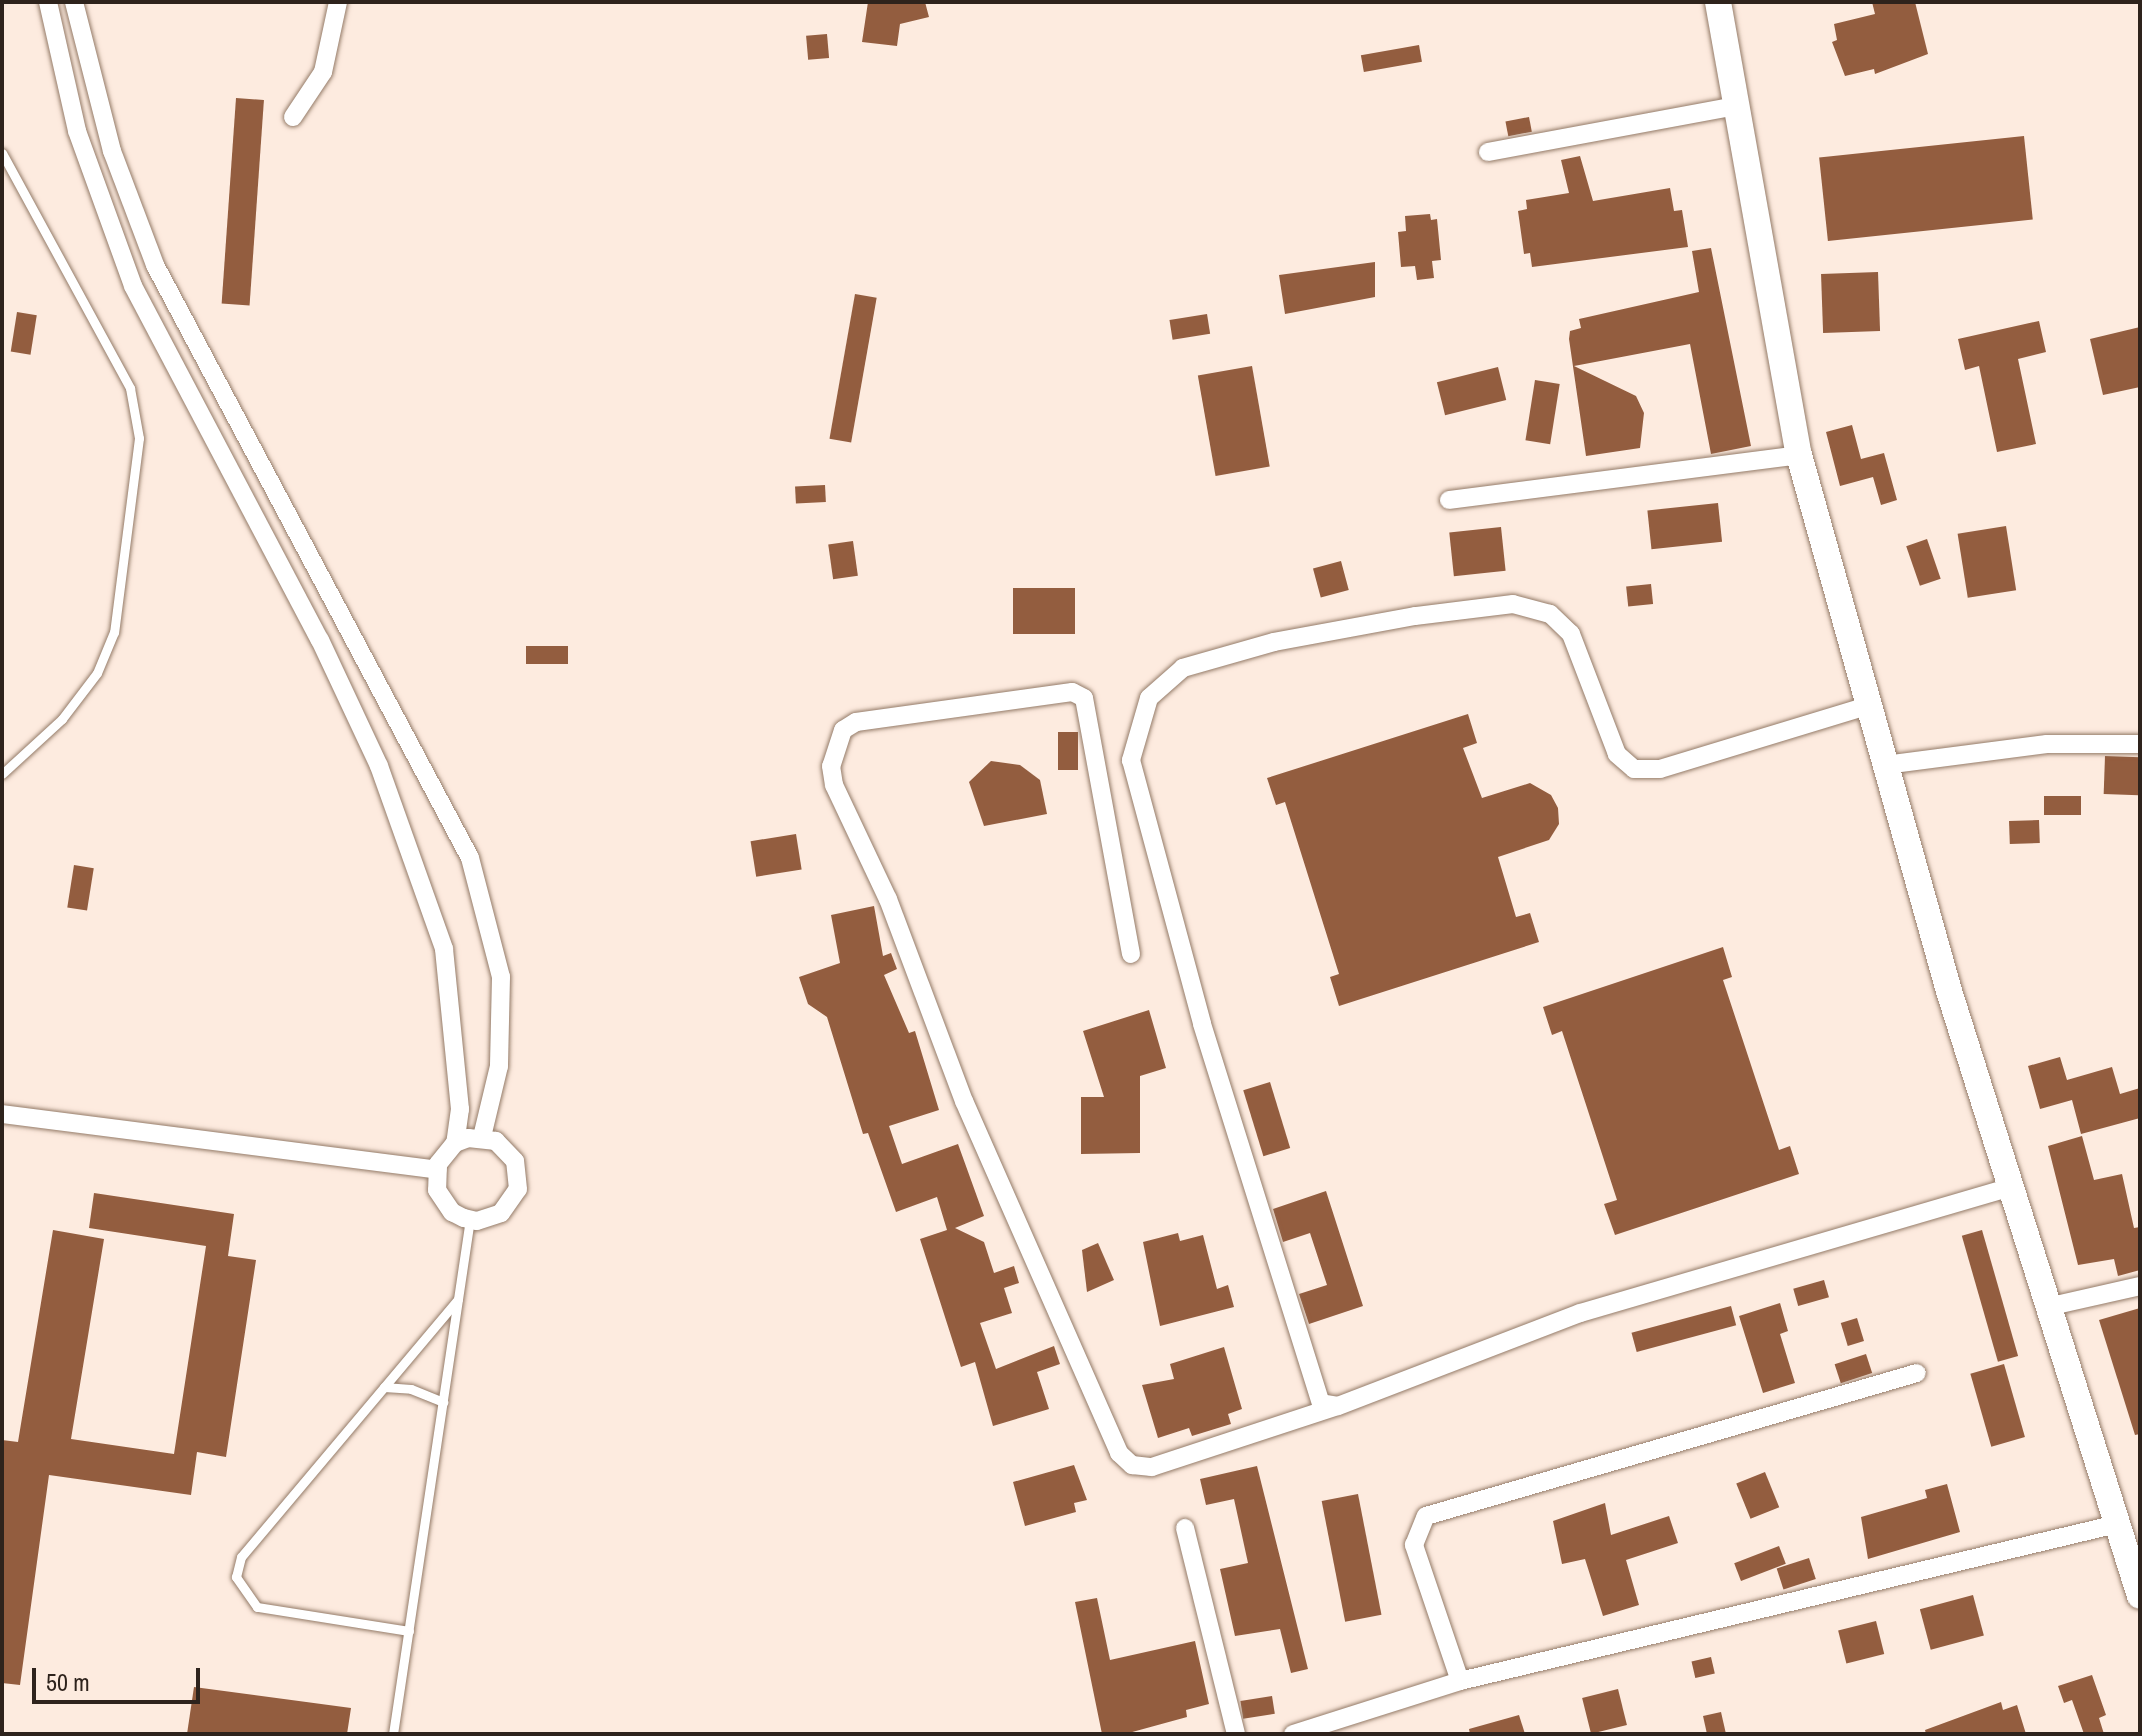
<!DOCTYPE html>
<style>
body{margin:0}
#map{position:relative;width:2142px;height:1736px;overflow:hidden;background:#fdebdf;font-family:"Archivo Narrow",sans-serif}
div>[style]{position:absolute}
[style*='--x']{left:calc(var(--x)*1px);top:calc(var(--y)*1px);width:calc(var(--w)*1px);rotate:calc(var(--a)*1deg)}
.building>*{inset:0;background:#935d3f;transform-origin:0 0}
.roads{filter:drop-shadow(0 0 2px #947b68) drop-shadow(0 0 2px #947b68)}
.lane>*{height:9px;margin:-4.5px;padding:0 4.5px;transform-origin:4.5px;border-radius:4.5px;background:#fff}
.street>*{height:18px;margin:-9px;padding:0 9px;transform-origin:9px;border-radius:9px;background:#fff}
.secondary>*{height:26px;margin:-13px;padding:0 13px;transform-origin:13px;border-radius:13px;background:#fff}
span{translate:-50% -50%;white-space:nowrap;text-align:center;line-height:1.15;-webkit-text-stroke:8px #fdebdf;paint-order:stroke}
.frame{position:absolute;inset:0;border:4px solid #2e231c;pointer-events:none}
.scale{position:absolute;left:32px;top:1668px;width:168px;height:36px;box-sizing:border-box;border:4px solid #2e231c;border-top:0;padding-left:10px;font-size:24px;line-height:28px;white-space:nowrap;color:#2e231c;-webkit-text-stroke:6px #fdebdf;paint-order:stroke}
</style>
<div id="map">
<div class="building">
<div style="clip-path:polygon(868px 2px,925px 2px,929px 17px,900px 24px,897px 46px,862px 42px)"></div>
<div style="clip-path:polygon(1872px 2px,1915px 2px,1928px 54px,1875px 74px,1874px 69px,1845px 76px,1832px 42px,1837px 40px,1834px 24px,1875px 14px)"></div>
<div style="left:827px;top:34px;width:24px;height:21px;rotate:85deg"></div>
<div style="left:1419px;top:45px;width:17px;height:59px;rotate:80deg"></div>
<div style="left:236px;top:98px;width:28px;height:206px;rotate:4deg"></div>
<div style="left:1529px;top:117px;width:15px;height:24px;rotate:79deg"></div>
<div style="left:2024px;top:136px;width:84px;height:206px;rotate:84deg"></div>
<div style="clip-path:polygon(1580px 156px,1593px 201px,1670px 188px,1674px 211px,1682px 210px,1688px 247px,1532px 267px,1530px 253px,1524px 254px,1518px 211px,1527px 209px,1526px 200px,1569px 193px,1561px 160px)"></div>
<div style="clip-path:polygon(1430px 214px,1431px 220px,1437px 219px,1441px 260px,1432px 261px,1434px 278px,1417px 280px,1415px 266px,1401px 267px,1398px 232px,1406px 231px,1405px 216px)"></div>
<div style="clip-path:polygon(1711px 248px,1751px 446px,1711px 454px,1690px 344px,1574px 366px,1636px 396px,1644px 413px,1640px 448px,1586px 456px,1569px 339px,1570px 331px,1581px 328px,1579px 319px,1699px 292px,1692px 251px)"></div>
<div style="clip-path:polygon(1375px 262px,1375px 297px,1285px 314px,1279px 275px)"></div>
<div style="left:1878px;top:272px;width:59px;height:57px;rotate:88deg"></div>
<div style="left:855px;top:294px;width:22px;height:147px;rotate:10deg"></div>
<div style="left:17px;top:312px;width:20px;height:40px;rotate:9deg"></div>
<div style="left:1207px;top:314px;width:20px;height:38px;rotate:81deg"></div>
<div style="clip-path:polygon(2039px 321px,2046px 352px,2018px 359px,2036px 444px,1997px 452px,1979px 366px,1965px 370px,1958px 339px)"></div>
<div style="clip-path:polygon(2140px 327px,2140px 387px,2103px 395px,2090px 339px)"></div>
<div style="left:1252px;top:366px;width:102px;height:55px;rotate:80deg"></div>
<div style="left:1498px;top:367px;width:34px;height:63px;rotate:76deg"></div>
<div style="left:1535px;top:380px;width:25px;height:61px;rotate:9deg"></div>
<div style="clip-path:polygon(1852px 425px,1861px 459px,1884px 453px,1897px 500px,1881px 505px,1873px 477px,1840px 486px,1826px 432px)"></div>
<div style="left:825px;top:485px;width:17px;height:30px;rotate:87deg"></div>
<div style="left:1718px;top:503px;width:39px;height:71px;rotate:84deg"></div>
<div style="left:2006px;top:526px;width:65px;height:49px;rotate:81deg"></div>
<div style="left:1501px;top:527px;width:44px;height:52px;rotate:84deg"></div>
<div style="left:1927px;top:539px;width:42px;height:22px;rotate:71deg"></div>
<div style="left:853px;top:541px;width:35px;height:25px;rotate:82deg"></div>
<div style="left:1341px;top:561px;width:30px;height:29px;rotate:75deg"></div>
<div style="left:1651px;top:584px;width:20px;height:25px;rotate:84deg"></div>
<div style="left:1013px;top:588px;width:62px;height:46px"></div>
<div style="left:568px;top:646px;width:18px;height:42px;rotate:90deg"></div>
<div style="clip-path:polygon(1468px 714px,1477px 743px,1463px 748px,1482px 798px,1530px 783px,1551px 795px,1558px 808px,1559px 824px,1549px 840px,1498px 857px,1516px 917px,1530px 913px,1539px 942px,1339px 1006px,1330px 977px,1339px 974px,1285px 802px,1276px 805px,1267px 778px)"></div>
<div style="left:1058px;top:732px;width:20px;height:38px"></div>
<div style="left:2105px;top:756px;width:35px;height:38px;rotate:2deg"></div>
<div style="clip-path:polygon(991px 761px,1020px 765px,1040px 780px,1047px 814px,984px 826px,969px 782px)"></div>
<div style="left:2044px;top:796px;width:37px;height:19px"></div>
<div style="left:2039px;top:820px;width:23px;height:30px;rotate:88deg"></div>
<div style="left:796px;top:834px;width:36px;height:46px;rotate:81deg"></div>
<div style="left:74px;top:865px;width:20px;height:43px;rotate:9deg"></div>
<div style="clip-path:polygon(874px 906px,883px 956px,891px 953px,897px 969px,884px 975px,909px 1033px,915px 1031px,939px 1110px,889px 1126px,902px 1164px,958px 1144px,984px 1216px,955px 1228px,984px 1242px,994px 1273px,1014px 1266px,1019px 1283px,1004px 1288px,1012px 1313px,980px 1323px,996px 1369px,1054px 1346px,1060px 1364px,1037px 1372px,1049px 1409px,993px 1426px,975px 1362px,961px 1367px,920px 1239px,947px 1230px,937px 1197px,896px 1212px,868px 1133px,863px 1134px,827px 1017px,808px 1004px,799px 977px,840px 963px,831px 915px)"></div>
<div style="clip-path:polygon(1723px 947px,1732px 977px,1723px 980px,1779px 1150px,1790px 1146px,1799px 1174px,1615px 1235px,1604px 1204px,1617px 1200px,1562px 1031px,1552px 1035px,1543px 1007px)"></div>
<div style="clip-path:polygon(1149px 1010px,1166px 1068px,1140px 1076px,1140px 1153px,1081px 1154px,1081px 1097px,1104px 1097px,1083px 1031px)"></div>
<div style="clip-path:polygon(2060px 1057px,2067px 1080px,2112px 1067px,2120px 1094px,2140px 1088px,2140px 1118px,2081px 1134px,2072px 1100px,2040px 1109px,2028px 1066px)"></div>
<div style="left:1270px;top:1082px;width:69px;height:28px;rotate:73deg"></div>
<div style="clip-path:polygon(2082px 1136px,2094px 1180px,2122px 1174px,2134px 1228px,2140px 1227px,2140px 1270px,2118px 1276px,2114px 1259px,2078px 1265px,2048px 1146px)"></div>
<div style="clip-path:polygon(1326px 1191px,1363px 1306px,1309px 1324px,1299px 1294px,1327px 1285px,1310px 1233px,1283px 1242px,1273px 1209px)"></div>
<div style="clip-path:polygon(94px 1193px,234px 1214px,228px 1256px,256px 1260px,226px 1457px,197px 1452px,191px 1495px,49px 1475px,20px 1685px,2px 1683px,2px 1440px,18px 1442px,53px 1230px,104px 1239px,71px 1439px,174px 1454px,206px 1246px,89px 1228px)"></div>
<div style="left:1982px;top:1230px;width:131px;height:21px;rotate:74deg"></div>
<div style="clip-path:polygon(1178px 1233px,1180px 1241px,1203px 1235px,1217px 1289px,1228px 1285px,1234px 1307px,1160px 1326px,1143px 1242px)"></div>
<div style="clip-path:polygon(1098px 1243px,1114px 1280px,1087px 1292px,1082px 1250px)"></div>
<div style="left:1824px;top:1280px;width:18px;height:32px;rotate:74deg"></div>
<div style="clip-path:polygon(1780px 1303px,1788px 1331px,1780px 1334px,1795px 1383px,1763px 1393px,1739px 1316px)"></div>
<div style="left:1731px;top:1306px;width:20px;height:103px;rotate:75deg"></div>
<div style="clip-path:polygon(2140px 1308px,2140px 1434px,2135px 1435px,2099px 1320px)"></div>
<div style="left:1857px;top:1318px;width:24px;height:17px;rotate:73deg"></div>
<div style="clip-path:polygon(1224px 1347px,1242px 1409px,1228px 1414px,1231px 1424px,1192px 1436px,1189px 1428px,1158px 1438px,1142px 1385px,1174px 1379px,1170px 1364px)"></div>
<div style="left:1866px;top:1354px;width:20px;height:33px;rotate:72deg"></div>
<div style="left:2004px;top:1364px;width:76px;height:35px;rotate:74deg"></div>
<div style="clip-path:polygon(1074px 1465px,1087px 1500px,1074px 1503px,1076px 1512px,1025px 1526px,1013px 1482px)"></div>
<div style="clip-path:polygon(1257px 1466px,1308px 1669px,1291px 1673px,1280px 1629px,1235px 1636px,1220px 1569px,1248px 1563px,1234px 1499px,1206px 1505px,1200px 1479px)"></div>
<div style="left:1765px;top:1472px;width:38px;height:31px;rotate:68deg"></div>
<div style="clip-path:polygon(1947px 1484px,1960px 1532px,1868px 1559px,1861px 1517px,1927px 1498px,1925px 1490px)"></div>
<div style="left:1358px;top:1494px;width:123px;height:37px;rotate:79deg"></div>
<div style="clip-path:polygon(1605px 1503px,1611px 1535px,1669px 1516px,1678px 1543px,1626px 1560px,1639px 1605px,1603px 1616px,1585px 1559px,1562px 1564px,1553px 1521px)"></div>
<div style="left:1779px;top:1546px;width:19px;height:48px;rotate:69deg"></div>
<div style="left:1809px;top:1558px;width:22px;height:34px;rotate:72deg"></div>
<div style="left:1973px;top:1595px;width:42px;height:55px;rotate:75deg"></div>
<div style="clip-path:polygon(1097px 1598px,1110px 1660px,1195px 1641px,1209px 1704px,1186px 1710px,1187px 1717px,1125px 1734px,1102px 1734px,1075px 1602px)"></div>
<div style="left:1876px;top:1621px;width:34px;height:39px;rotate:76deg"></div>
<div style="left:1711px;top:1657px;width:17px;height:20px;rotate:77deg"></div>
<div style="clip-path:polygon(2092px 1675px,2106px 1715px,2099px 1718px,2104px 1734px,2084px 1734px,2072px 1700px,2064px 1703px,2058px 1686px)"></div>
<div style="clip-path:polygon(194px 1687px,351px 1708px,347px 1734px,187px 1734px)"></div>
<div style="left:1618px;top:1689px;width:37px;height:37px;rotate:76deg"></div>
<div style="left:1272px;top:1696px;width:18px;height:32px;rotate:81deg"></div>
<div style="clip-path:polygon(2001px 1702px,2003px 1710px,2017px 1705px,2026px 1734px,1926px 1734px,1925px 1730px)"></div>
<div style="clip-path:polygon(1721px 1712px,1726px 1734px,1707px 1734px,1703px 1716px)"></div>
<div style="clip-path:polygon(1519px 1715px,1525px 1734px,1470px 1734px,1469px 1729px)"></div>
</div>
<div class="roads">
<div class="lane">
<div style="--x:2;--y:153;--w:268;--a:61.4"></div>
<div style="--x:130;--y:388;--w:51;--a:79.8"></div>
<div style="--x:139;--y:438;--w:196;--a:97.3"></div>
<div style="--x:114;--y:632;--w:44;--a:112.5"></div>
<div style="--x:97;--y:673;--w:58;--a:127.3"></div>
<div style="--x:62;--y:719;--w:81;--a:137.5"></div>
<div style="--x:384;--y:1387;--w:27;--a:4"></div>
<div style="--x:411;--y:1389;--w:35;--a:22"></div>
<div style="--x:409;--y:1631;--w:154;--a:-171"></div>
<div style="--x:257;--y:1607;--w:37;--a:-125"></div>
<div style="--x:236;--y:1577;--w:21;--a:-76"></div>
<div style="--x:241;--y:1557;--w:337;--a:-49.9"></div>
<div style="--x:393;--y:1734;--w:521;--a:-81.5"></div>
</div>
<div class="street">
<div style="--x:48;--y:2;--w:132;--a:77.3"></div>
<div style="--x:77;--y:131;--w:165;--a:70.1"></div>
<div style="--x:133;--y:286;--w:400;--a:62.2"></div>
<div style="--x:320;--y:640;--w:139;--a:64.9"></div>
<div style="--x:379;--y:766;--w:194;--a:70.4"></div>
<div style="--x:444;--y:949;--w:161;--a:84.3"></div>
<div style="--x:460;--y:1109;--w:34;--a:98"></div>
<div style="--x:455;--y:1143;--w:27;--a:129"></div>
<div style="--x:438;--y:1164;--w:26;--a:92"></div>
<div style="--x:437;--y:1190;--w:27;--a:56"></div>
<div style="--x:452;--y:1212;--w:13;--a:27"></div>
<div style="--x:464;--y:1218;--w:13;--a:13"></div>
<div style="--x:477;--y:1221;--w:25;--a:-18"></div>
<div style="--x:501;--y:1213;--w:29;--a:-55"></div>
<div style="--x:518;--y:1189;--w:28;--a:-96"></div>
<div style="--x:515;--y:1161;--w:28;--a:-134"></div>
<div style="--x:496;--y:1141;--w:28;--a:-174"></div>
<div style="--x:468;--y:1138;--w:14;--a:159"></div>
<div style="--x:74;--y:2;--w:154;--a:75.7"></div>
<div style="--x:112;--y:151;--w:122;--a:69.3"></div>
<div style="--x:155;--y:265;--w:671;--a:62.02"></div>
<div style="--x:470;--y:858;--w:123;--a:75.4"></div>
<div style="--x:501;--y:977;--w:89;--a:91.3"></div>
<div style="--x:499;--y:1066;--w:73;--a:103.5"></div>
<div style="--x:293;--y:117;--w:54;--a:-56.3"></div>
<div style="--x:323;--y:72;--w:72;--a:-77.9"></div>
<div style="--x:1488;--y:152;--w:252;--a:-10.5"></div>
<div style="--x:1449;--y:500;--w:353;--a:-7.3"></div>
<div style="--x:1867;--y:706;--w:216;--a:163.1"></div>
<div style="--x:1660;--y:769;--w:26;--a:180"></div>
<div style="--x:1634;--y:769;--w:23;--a:-139"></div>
<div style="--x:1617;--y:754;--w:129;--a:-111"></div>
<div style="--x:1571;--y:634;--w:29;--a:-136"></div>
<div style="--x:1550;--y:614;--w:38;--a:-165"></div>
<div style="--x:1513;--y:604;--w:99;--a:173"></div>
<div style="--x:1415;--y:616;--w:143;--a:169.6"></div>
<div style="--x:1274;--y:642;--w:95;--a:164.1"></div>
<div style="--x:1183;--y:668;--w:45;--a:138.6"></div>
<div style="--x:1149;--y:698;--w:65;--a:106.2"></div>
<div style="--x:1131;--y:760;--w:273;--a:74.9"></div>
<div style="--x:1202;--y:1024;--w:397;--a:72.6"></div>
<div style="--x:1321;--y:1403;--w:17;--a:10"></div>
<div style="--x:1338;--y:1406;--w:259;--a:-21"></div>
<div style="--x:1580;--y:1313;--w:446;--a:-16.3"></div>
<div style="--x:1885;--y:765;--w:163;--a:-7.4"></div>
<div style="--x:2047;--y:744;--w:93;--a:0"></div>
<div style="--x:1131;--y:954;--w:260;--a:-100.4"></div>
<div style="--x:1084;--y:698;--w:13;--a:-153"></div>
<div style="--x:1072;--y:692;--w:218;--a:172.1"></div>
<div style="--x:856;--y:722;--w:15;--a:148"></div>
<div style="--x:843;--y:730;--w:38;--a:108"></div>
<div style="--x:831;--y:766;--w:19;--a:81"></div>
<div style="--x:834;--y:785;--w:126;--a:64.7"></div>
<div style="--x:888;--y:899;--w:216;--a:69.4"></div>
<div style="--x:964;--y:1101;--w:385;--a:66.2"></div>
<div style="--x:1119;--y:1453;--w:18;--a:43"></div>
<div style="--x:1132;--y:1465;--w:20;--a:6"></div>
<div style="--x:1152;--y:1467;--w:193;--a:-18.2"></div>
<div style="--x:2;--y:1114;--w:439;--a:7.3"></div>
<div style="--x:2047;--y:1307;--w:95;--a:-12.7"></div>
<div style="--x:1185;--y:1528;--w:212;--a:76.1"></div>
<div style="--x:1460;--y:1681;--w:144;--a:-108.7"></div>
<div style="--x:1414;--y:1545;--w:31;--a:-68"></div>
<div style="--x:1426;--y:1516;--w:511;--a:-16.24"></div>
<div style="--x:1293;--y:1734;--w:175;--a:-17.6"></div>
<div style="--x:1460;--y:1681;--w:675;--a:-13.44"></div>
</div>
<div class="secondary">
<div style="--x:1718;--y:2;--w:460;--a:79.9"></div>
<div style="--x:1799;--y:455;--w:557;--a:74.37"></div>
<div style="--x:1949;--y:991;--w:634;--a:72.48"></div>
</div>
</div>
<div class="frame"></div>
<div class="scale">50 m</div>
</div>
